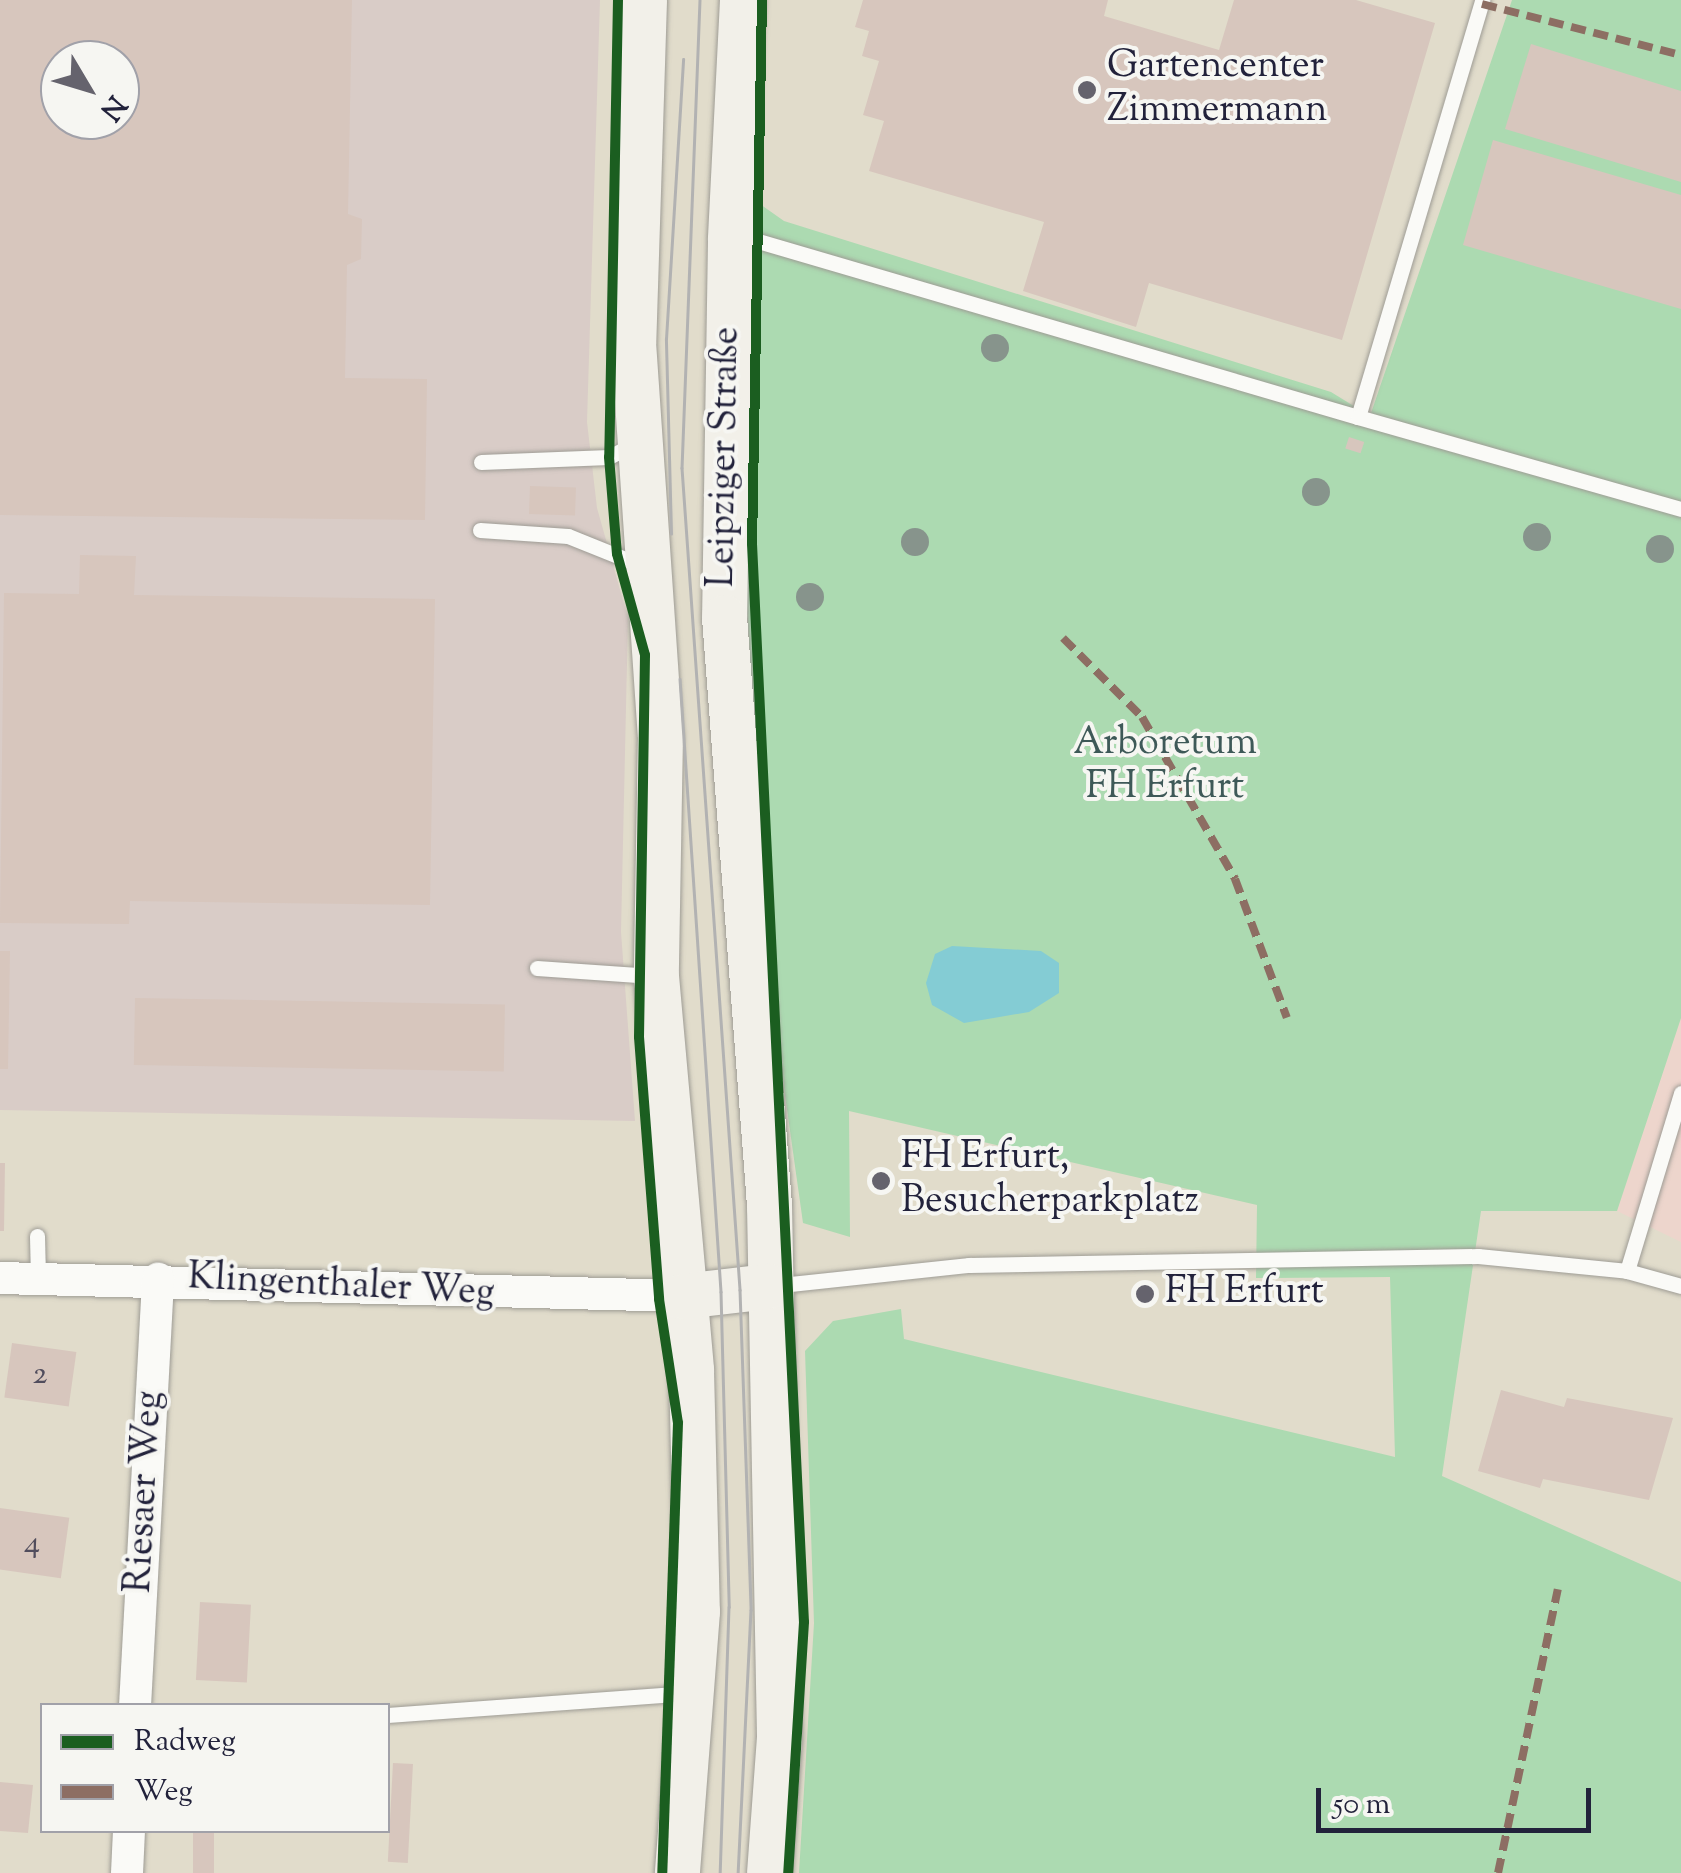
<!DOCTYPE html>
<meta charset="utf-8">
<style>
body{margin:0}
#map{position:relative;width:1681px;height:1873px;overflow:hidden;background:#e1dccb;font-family:"Sorts Mill Goudy",serif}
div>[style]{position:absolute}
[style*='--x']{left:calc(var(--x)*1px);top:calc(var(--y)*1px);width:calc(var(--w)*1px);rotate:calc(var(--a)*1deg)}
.built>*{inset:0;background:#edd5cc}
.industrial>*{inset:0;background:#d9ccc7}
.green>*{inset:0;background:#acdab1}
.water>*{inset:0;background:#84ccd4}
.building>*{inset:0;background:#d7c6bd;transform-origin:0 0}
.roads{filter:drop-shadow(0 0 2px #9e9c95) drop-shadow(0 0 2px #9e9c95)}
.lane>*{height:15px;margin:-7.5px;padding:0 7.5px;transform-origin:7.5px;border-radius:7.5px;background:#fafaf7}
.street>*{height:32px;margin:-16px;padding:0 16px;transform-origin:16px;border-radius:16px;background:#fafaf7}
.secondary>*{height:45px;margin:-22.5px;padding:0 22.5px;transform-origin:22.5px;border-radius:22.5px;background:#f2f0e9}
.tram>*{height:2.5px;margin:-1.25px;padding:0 1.25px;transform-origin:1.25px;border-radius:1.25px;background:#b2b2b2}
.quiet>*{height:8px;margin-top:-4px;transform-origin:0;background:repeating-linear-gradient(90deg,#8d6e63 0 15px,transparent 0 23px)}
.cycleway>*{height:10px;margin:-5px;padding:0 5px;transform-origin:5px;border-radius:5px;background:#1b5e20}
.trees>*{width:28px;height:28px;margin:-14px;border-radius:50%;background:#87948c}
.dots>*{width:28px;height:28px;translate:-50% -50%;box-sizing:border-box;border:5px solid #f6f6f2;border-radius:50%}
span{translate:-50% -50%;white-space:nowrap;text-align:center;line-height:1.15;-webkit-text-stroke:8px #f6f6f2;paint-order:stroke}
.number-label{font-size:32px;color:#514d5d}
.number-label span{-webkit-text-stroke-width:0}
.poi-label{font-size:38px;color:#22223b}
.left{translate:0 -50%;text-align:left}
.street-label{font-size:38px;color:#22223b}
.park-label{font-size:38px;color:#3e5958}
.legend{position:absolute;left:40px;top:1703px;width:350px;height:130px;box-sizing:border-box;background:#f6f6f2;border:2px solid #a1a1a9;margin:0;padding:12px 18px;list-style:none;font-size:30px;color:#22223b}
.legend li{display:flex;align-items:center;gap:20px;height:50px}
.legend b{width:50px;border:2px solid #a1a1a9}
.north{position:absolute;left:40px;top:40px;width:100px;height:100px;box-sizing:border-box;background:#f6f6f2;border:2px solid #a1a1a9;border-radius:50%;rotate:128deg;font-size:28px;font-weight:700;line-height:40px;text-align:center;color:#22223b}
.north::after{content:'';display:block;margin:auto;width:35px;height:45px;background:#65636d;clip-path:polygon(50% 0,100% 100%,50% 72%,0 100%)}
.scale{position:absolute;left:1316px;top:1788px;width:275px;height:45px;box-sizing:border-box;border:5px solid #22223b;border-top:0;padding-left:12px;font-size:30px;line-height:35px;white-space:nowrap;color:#22223b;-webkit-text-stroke:8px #f6f6f2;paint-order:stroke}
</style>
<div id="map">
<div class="built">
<div style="clip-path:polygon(1681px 1018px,1681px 1242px,1617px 1211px)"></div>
</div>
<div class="industrial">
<div style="clip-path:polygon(evenodd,0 0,600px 0,587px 422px,597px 508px,628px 618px,621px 932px,635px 1121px,0 1110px,0 0,60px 60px,120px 60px,120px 120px,60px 120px,60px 60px)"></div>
</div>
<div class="green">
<div style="clip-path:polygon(1512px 0,1681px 0,1681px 1018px,1617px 1211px,1481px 1211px,1442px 1476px,1681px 1582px,1681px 1873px,799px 1873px,814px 1623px,805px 1351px,833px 1321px,901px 1309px,904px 1339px,1395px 1457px,1390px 1277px,1256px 1278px,1257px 1205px,849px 1111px,850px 1237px,803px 1223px,772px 1003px,744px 564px,757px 202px,784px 221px,1331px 392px,1370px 416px)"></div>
</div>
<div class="water">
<div style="clip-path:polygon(952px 946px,1041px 951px,1059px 963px,1059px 993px,1029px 1012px,964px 1023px,932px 1005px,926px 983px,935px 954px)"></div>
</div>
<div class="building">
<div style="clip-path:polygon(evenodd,0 0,352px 0,348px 214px,362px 219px,361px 259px,347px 265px,345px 378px,427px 379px,425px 520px,0 515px,0 0,60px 60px,120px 60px,120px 120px,60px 120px,60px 60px)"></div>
<div style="clip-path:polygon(863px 0,1108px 0,1104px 16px,1219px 50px,1234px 0,1356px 0,1435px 23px,1342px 340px,1149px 283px,1136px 327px,1023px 291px,1044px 222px,869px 171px,884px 121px,863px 115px,879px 61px,862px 56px,869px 31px,855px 27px)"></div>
<div style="clip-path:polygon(1531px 44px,1681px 91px,1681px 182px,1505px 129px)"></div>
<div style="clip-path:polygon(1493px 140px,1681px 195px,1681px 309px,1463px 245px)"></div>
<div style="left:1349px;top:437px;width:16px;height:12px;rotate:18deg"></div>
<div style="left:530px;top:486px;width:46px;height:28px;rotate:2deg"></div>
<div style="clip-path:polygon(80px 555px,136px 556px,134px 595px,435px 599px,430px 905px,130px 901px,129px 924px,0 923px,4px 593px,79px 594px)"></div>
<div style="clip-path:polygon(0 951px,10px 951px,8px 1069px,0 1069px)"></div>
<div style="left:135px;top:998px;width:370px;height:67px;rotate:1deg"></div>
<div style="clip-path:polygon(0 1163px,5px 1163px,4px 1231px,0 1231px)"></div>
<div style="left:12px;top:1343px;width:65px;height:55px;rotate:8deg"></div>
<div style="clip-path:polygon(1501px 1390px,1564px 1407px,1567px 1398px,1673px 1418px,1649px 1500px,1543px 1479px,1540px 1488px,1478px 1471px)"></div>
<div style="left:0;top:1508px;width:70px;height:61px;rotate:8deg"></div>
<div style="left:200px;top:1602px;width:51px;height:78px;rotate:3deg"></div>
<div style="left:393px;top:1763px;width:20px;height:99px;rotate:3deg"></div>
<div style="clip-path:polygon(0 1782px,33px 1785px,28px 1833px,0 1831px)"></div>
<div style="left:193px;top:1830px;width:21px;height:43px"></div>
</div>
<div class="roads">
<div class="lane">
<div style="--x:734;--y:240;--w:24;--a:2"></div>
<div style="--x:758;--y:241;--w:625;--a:16.35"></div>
<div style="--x:1358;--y:417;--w:435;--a:-73.4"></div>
<div style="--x:1358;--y:417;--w:336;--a:15.9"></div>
<div style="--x:481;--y:462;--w:128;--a:-2.2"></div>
<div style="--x:609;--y:457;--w:30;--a:-28"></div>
<div style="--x:480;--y:530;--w:88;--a:3.9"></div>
<div style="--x:568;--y:536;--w:78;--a:21.9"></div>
<div style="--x:537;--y:968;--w:115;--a:4"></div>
<div style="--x:37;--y:1236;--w:42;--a:88.6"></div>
<div style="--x:1627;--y:1271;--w:186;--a:-73.1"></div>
<div style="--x:772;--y:1286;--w:198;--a:-6.1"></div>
<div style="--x:969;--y:1265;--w:509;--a:-1.01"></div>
<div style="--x:1478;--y:1256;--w:150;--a:5.7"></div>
<div style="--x:1627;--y:1271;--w:56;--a:15.5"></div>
<div style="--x:388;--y:1715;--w:301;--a:-4.2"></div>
</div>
<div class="street">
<div style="--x:0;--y:1278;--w:682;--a:1.51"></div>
<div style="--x:135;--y:1706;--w:428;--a:-86.9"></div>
<div style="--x:127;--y:1873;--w:43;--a:-87.3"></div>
</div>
<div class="secondary">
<div style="--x:644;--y:0;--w:342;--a:91.8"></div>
<div style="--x:633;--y:342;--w:394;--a:86.1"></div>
<div style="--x:660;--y:735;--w:241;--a:91"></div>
<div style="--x:656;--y:976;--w:396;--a:84.9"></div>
<div style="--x:691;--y:1370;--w:241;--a:88.6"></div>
<div style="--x:697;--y:1611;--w:263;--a:94.4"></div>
<div style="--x:742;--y:0;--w:240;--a:92.9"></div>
<div style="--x:730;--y:240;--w:377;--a:90.9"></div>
<div style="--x:724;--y:617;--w:590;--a:85.62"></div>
<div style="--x:769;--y:1205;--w:532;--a:88.92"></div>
<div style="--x:779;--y:1737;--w:136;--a:94.2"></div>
<div style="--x:682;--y:1296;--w:87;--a:-6.6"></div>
</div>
</div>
<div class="tram">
<div style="--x:700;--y:0;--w:468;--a:92.2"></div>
<div style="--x:682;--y:468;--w:824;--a:85.96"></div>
<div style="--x:740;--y:1290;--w:320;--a:88"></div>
<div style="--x:751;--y:1610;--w:263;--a:92.8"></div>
<div style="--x:671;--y:534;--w:195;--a:-91.5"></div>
<div style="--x:666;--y:339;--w:280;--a:-86.5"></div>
<div style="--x:680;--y:679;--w:614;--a:86.17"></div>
<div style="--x:721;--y:1292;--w:315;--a:88.5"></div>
<div style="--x:729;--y:1607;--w:266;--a:91.9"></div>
</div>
<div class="quiet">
<div style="--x:1482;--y:4;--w:205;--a:14.4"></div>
<div style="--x:1063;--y:638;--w:112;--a:45"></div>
<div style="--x:1142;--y:717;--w:187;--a:60.1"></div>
<div style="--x:1235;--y:879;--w:148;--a:69.5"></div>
<div style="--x:1498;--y:1873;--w:290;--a:-78.1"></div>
</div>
<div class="cycleway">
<div style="--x:618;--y:0;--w:457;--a:91.1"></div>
<div style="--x:609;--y:457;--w:97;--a:85.3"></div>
<div style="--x:617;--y:554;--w:105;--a:74.5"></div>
<div style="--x:645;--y:655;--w:382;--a:90.9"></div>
<div style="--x:639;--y:1037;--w:263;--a:85.6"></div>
<div style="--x:659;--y:1299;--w:125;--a:81.3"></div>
<div style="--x:678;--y:1423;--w:450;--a:92"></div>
<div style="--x:762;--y:0;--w:544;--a:91.05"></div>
<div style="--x:752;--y:544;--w:1079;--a:87.24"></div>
<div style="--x:804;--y:1622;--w:252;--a:93.6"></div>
</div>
<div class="trees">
<div style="left:995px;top:348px"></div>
<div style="left:1316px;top:492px"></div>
<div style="left:1537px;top:537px"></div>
<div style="left:915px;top:542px"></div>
<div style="left:1660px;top:549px"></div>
<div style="left:810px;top:597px"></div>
</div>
<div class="dots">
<div style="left:1087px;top:90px;background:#65636d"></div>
<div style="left:881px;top:1181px;background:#65636d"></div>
<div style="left:1145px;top:1294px;background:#65636d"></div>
</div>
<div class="number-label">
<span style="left:40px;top:1375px">2</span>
<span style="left:32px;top:1544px">4</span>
</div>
<div class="poi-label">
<span class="left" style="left:1107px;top:90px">Gartencenter<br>Zimmermann</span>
<span class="left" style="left:901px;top:1181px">FH Erfurt,<br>Besucherparkplatz</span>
<span class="left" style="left:1165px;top:1294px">FH Erfurt</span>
</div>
<div class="street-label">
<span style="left:726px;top:457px;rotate:-89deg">Leipziger Straße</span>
<span style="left:341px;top:1287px;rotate:3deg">Klingenthaler Weg</span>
<span style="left:146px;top:1492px;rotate:-87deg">Riesaer Weg</span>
</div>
<div class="park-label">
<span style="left:1165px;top:767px">Arboretum<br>FH Erfurt</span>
</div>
<ul class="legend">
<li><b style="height:12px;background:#1b5e20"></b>Radweg</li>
<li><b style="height:12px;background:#8d6e63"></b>Weg</li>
</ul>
<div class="north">N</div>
<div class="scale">50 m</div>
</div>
